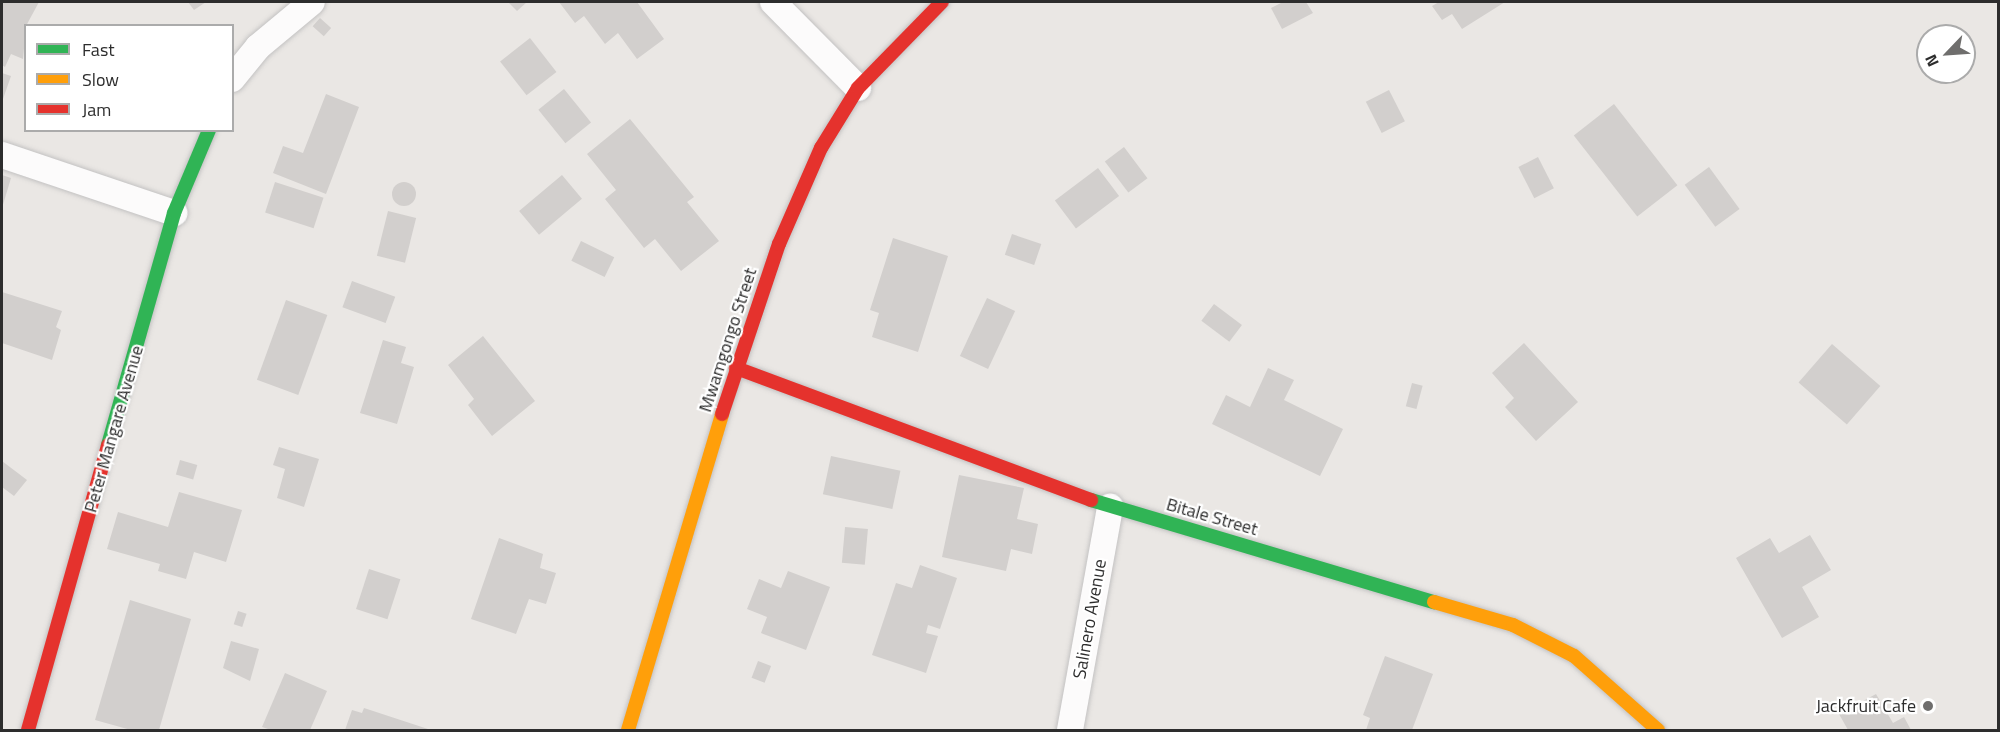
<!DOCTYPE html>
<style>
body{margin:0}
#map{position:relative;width:2000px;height:732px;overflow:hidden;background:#eae7e4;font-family:"Titillium Web",sans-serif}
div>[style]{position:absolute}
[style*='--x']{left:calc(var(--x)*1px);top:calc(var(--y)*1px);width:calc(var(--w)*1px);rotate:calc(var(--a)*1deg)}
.building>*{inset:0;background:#d2cfcd;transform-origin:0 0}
.round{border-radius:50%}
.roads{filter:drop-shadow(0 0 2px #c3c2c2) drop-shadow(0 0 2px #c3c2c2)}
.street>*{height:26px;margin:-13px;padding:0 13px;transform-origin:13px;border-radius:13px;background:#fcfbfb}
.fast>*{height:14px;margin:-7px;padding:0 7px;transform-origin:7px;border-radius:7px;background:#30b455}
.slow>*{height:14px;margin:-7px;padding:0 7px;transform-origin:7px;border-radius:7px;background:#ff9f0a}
.jam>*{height:14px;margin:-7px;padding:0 7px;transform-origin:7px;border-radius:7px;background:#e5322d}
.dots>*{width:16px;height:16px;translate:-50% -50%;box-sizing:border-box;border:3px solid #fff;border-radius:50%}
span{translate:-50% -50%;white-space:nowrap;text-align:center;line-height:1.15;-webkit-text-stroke:4.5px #fff;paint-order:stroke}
.street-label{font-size:18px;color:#2d2d2d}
.poi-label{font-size:18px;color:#2d2d2d}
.right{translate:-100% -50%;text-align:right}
.frame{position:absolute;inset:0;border:3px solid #2d2d2d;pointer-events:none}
.legend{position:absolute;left:24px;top:24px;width:210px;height:108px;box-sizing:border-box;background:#fff;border:2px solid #ababab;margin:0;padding:8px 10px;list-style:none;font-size:18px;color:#2d2d2d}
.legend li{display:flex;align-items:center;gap:12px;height:30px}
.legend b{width:30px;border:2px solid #ababab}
.north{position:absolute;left:1916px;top:24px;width:60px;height:60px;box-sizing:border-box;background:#fff;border:2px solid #ababab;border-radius:50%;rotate:245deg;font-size:16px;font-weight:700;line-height:24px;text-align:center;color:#2d2d2d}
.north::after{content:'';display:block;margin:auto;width:21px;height:27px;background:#6f6e6d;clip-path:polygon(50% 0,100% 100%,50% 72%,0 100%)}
</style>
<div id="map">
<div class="building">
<div style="clip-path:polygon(2px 2px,39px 2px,26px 26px,23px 59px,11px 54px,5px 67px,2px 65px)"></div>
<div style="clip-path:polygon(188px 2px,206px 2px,194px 10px)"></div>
<div style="clip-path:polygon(508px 2px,527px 2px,517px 11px)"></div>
<div style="clip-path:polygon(559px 2px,637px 2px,664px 39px,637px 59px,618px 33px,605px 44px,584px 16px,575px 23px)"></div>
<div style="clip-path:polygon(1283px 2px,1306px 2px,1313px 13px,1282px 29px,1271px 8px)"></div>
<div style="clip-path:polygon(1439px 2px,1505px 2px,1462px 29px,1452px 14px,1442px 20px,1432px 6px)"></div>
<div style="left:320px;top:18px;width:15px;height:11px;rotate:42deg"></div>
<div style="left:530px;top:38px;width:43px;height:38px;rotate:52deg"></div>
<div style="clip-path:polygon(2px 73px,11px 76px,3px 99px,2px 98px)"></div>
<div style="left:564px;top:89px;width:43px;height:33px;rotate:51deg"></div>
<div style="left:1389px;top:90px;width:35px;height:26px;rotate:63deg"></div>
<div style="clip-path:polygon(326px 94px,359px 107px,326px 194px,273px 173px,283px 146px,303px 153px)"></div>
<div style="left:1614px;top:104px;width:103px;height:51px;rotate:52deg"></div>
<div style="clip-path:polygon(630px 119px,694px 197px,687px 202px,719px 241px,681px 271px,655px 239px,644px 248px,605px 199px,616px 190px,587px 154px)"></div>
<div style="left:1124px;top:147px;width:39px;height:24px;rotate:53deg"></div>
<div style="left:1538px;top:157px;width:35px;height:22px;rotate:63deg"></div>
<div style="left:1709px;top:167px;width:52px;height:30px;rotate:54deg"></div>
<div style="left:1098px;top:168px;width:35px;height:54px;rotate:53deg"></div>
<div style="clip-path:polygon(2px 175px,11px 178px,2px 208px)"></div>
<div style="left:562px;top:175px;width:31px;height:56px;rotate:50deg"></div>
<div class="round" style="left:392px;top:182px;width:24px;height:24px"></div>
<div style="left:275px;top:182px;width:51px;height:32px;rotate:18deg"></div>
<div style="left:388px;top:211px;width:29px;height:46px;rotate:14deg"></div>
<div style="left:1012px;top:234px;width:31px;height:22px;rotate:19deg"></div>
<div style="clip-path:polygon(893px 238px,948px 256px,918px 352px,872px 337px,879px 313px,870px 310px)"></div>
<div style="left:581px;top:241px;width:37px;height:22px;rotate:26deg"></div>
<div style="left:352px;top:281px;width:46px;height:28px;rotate:20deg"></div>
<div style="clip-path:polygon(2px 292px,62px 311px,56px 327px,61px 330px,52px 360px,2px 343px)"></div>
<div style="left:987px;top:298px;width:31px;height:64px;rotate:25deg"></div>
<div style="left:286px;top:300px;width:44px;height:85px;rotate:20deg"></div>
<div style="left:1214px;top:304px;width:35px;height:21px;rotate:37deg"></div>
<div style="clip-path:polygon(483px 336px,535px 401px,492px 436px,468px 405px,474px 399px,448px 365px)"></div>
<div style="clip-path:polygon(383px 340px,406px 347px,401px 363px,414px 367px,397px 424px,360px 413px)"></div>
<div style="clip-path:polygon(1524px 343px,1578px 402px,1536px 441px,1505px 407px,1514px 398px,1492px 373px)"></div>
<div style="left:1832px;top:344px;width:64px;height:51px;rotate:41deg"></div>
<div style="clip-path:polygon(1268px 368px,1294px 380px,1284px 400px,1343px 429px,1320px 476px,1212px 424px,1226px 395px,1250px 407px)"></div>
<div style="left:1412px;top:383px;width:11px;height:24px;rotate:15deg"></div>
<div style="clip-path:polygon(279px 447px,319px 459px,304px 507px,277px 498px,285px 469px,273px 465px)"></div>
<div style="left:831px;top:456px;width:71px;height:39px;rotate:12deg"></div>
<div style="left:180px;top:460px;width:18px;height:15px;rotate:16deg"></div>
<div style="clip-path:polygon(2px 461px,27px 480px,14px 496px,2px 487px)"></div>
<div style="clip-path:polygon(959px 475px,1024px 488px,1017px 519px,1038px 524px,1032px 554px,1011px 549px,1006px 571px,942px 557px)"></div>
<div style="clip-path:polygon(179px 492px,242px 510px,226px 562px,194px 552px,186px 579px,158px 571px,160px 564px,107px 549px,118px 512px,168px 527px)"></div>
<div style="left:845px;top:527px;width:23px;height:36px;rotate:5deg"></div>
<div style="clip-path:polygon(1810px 535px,1831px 570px,1802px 587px,1819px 617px,1782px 638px,1736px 558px,1770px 538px,1779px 553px)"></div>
<div style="clip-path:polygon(499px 538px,543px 554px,540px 568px,556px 573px,546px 604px,529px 599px,516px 634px,471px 619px)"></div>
<div style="clip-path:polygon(920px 565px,957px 578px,940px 629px,928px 625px,926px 633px,938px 636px,926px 673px,872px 655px,896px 583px,912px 588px)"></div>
<div style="left:369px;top:569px;width:33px;height:42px;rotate:18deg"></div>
<div style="clip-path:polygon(788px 571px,830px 587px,806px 650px,761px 633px,767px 617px,747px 609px,759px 579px,781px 588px)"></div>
<div style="clip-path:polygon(130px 600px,191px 619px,159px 730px,131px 730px,95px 720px)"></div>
<div style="left:238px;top:611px;width:9px;height:14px;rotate:18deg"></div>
<div style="clip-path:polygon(231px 641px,259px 649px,250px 681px,223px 668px)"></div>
<div style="clip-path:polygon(1385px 656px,1433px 674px,1412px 730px,1366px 730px,1370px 718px,1363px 715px)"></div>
<div style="left:758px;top:661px;width:14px;height:18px;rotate:21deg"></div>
<div style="clip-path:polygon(285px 673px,327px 691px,310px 730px,271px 730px,262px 727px)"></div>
<div style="clip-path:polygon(1876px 694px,1893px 723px,1904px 717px,1911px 730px,1848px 730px,1839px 714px)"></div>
<div style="clip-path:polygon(364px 708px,431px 730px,345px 730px,352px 710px,362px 713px)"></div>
</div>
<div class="roads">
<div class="street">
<div style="--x:773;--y:2;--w:121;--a:45.3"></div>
<div style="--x:232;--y:79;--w:41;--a:-50.9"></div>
<div style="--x:258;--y:47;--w:70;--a:-39.8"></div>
<div style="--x:2;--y:155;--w:182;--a:18.6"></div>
<div style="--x:1070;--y:730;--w:227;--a:-79.8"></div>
</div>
<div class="fast">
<div style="--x:108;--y:445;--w:241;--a:-74.1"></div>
<div style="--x:174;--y:213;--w:90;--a:-67.1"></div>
<div style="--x:1091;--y:500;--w:358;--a:16.6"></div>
</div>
<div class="slow">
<div style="--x:1434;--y:602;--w:82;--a:16.2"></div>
<div style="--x:1513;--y:625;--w:68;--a:26.9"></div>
<div style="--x:1574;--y:656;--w:112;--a:41.4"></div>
<div style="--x:628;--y:730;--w:330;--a:-73.4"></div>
</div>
<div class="jam">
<div style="--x:736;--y:368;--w:379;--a:20.4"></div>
<div style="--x:722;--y:414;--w:179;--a:-71.5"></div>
<div style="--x:779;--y:244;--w:105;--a:-66.4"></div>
<div style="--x:821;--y:148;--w:70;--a:-58.3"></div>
<div style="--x:858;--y:88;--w:120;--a:-45.7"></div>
<div style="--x:28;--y:730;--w:296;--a:-74.3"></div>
</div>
</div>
<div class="dots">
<div style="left:1928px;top:706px;background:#6f6e6d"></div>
</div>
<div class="street-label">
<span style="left:728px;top:340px;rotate:-72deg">Mwamgongo Street</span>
<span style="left:114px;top:429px;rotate:-74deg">Peter Mangare Avenue</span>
<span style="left:1212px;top:517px;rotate:16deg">Bitale Street</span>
<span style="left:1090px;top:619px;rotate:-80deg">Salinero Avenue</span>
</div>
<div class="poi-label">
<span class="right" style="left:1916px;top:706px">Jackfruit Cafe</span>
</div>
<div class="frame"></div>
<ul class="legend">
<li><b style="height:8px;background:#30b455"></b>Fast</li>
<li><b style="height:8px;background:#ff9f0a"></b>Slow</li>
<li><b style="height:8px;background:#e5322d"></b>Jam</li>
</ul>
<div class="north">N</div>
</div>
